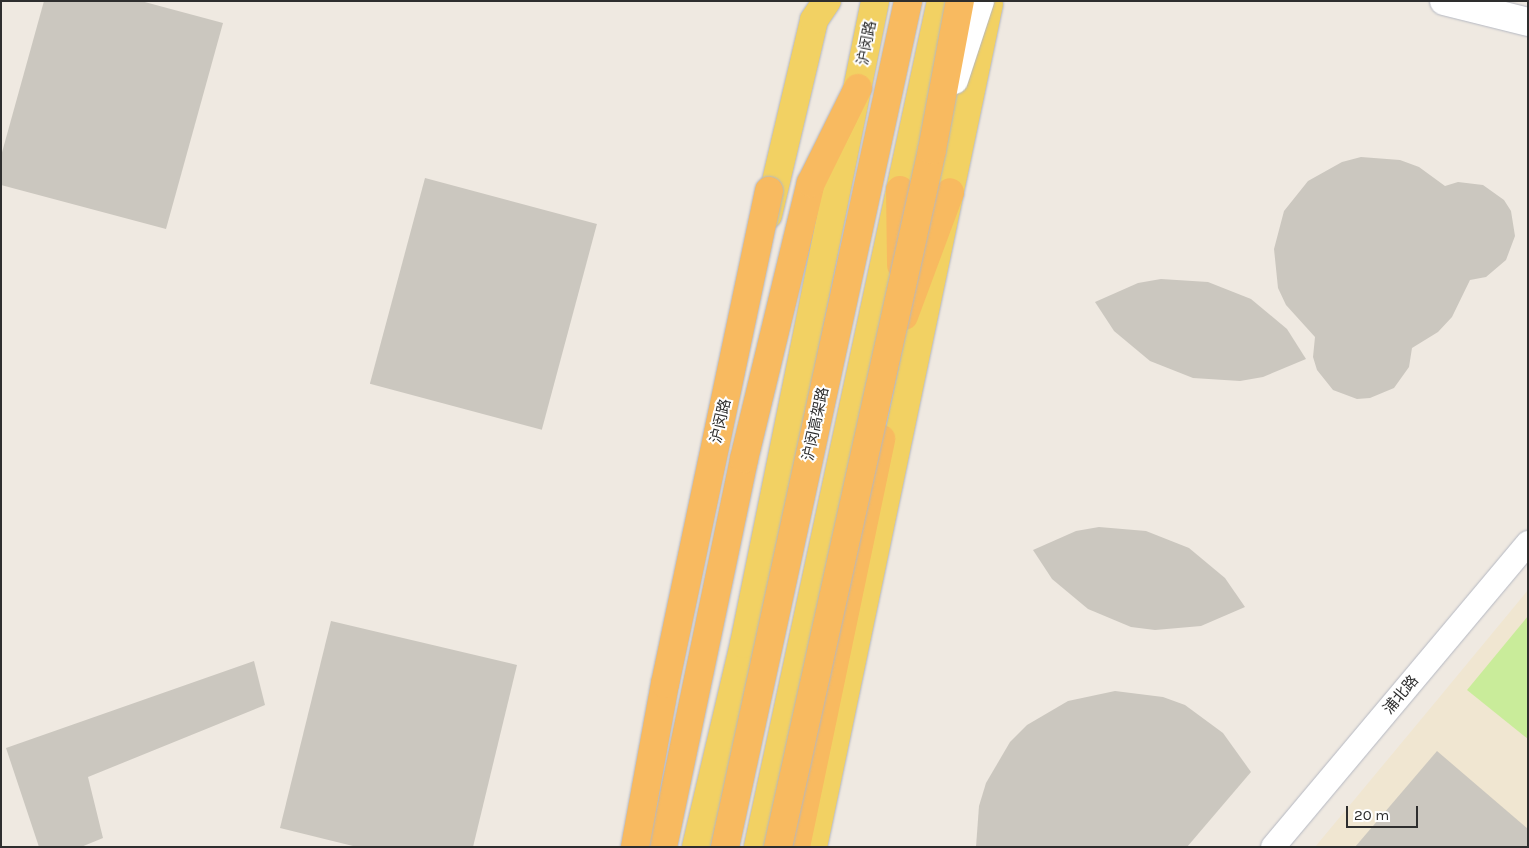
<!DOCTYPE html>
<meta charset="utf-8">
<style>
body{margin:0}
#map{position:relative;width:1529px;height:848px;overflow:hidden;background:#efe9e1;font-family:Karla,"Noto Sans SC",sans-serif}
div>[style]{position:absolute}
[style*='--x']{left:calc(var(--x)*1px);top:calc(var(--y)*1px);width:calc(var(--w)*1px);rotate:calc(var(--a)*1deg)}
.education>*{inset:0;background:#f0e6d1}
.pitch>*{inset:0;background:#c9ec9a}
.building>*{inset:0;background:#cbc7bf;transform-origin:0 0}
.roads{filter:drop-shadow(0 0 1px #b4b7c1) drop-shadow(0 0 1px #b4b7c1)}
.minor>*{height:24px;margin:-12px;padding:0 12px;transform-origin:12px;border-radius:12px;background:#fff}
.tertiary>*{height:28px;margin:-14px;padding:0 14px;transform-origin:14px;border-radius:14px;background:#fff}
.primary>*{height:28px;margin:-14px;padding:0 14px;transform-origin:14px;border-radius:14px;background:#f2d163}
.trunk>*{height:28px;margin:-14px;padding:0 14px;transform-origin:14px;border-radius:14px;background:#f8ba60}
.bridges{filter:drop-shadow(0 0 1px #b4b7c1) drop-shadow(0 0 1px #b4b7c1)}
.secondary-bridge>*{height:28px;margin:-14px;padding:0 14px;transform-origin:14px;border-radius:14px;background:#fff}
.trunk-bridge>*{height:28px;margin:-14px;padding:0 14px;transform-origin:14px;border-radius:14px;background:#f8ba60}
span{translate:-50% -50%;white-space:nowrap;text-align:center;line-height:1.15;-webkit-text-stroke:4px #fff;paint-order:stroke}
.street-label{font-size:15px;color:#2e2e2e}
.frame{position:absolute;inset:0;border:2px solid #2e2e2e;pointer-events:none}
.scale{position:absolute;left:1346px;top:806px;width:72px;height:22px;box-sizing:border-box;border:2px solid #2e2e2e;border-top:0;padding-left:6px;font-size:15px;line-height:18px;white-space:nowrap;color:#2e2e2e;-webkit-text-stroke:4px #fff;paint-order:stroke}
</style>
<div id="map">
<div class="education">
<div style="clip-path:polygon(1528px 590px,1528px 847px,1315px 847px,1428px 711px)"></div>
</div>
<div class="pitch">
<div style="clip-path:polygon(1528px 616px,1528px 739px,1467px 690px)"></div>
</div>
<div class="building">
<div style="clip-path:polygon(44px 1px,141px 1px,223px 23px,166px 229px,1px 185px,1px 156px)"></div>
<div style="clip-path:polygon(1361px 157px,1400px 160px,1419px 167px,1445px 186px,1458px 182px,1483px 185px,1504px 200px,1511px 211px,1515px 236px,1506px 260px,1486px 277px,1470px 280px,1452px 317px,1438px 332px,1412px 348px,1409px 367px,1394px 388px,1370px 398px,1357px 399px,1333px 390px,1317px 370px,1313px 357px,1315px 337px,1286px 305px,1278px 288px,1274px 249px,1284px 211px,1308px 181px,1342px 162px)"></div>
<div style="left:425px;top:178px;width:178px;height:213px;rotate:15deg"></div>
<div style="clip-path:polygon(1161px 279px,1208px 282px,1251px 299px,1287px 329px,1306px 359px,1263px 377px,1240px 381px,1193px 378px,1150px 361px,1114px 331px,1095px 302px,1138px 283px)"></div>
<div style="clip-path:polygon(1099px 527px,1146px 531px,1189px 548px,1225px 578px,1245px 607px,1201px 626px,1155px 630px,1131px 627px,1088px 609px,1052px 579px,1033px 550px,1076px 531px)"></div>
<div style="clip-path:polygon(331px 621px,517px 665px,473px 847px,357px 847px,280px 828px)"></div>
<div style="clip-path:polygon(254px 661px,265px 705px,88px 777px,103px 838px,81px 847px,39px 847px,6px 748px)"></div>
<div style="clip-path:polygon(1115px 691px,1163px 697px,1185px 705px,1223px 733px,1251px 772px,1187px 847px,976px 847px,979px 806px,986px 783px,1010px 742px,1027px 725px,1068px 701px)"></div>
<div style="clip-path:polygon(1437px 751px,1528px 829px,1528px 847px,1355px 847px)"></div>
</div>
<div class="roads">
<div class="minor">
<div style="--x:1273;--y:847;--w:397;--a:-50"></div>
</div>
<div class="tertiary">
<div style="--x:1444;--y:1;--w:87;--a:14"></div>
</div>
<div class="primary">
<div style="--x:768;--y:215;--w:200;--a:-76.7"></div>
<div style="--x:814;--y:20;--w:23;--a:-56"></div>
<div style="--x:696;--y:847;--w:209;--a:-76.7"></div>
<div style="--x:744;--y:644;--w:656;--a:-78.48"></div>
<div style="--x:758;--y:847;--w:866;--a:-77.79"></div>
<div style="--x:813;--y:847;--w:861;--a:-78.21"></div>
</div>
<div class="trunk">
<div style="--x:900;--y:190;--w:75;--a:89.2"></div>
<div style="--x:904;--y:316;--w:132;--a:-69.6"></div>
<div style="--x:663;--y:847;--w:396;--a:-78.2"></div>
<div style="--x:744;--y:459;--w:284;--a:-76.4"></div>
<div style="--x:811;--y:183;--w:106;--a:-63.7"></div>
<div style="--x:796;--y:847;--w:417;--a:-78.2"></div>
</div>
</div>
<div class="bridges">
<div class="secondary-bridge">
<div style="--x:954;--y:80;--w:83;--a:-71.8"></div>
</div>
<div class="trunk-bridge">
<div style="--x:635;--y:847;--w:166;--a:-79.6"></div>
<div style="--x:665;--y:684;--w:504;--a:-78.09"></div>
<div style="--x:725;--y:847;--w:866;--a:-77.79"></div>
<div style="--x:778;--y:847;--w:714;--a:-77.54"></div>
<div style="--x:932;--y:150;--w:152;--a:-79.4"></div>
</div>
</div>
<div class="street-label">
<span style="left:867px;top:43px;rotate:-79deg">沪闵路</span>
<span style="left:721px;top:421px;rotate:-77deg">沪闵路</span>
<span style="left:816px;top:424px;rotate:-78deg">沪闵高架路</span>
<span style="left:1401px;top:695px;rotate:-50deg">浦北路</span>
</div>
<div class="frame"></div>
<div class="scale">20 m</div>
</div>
